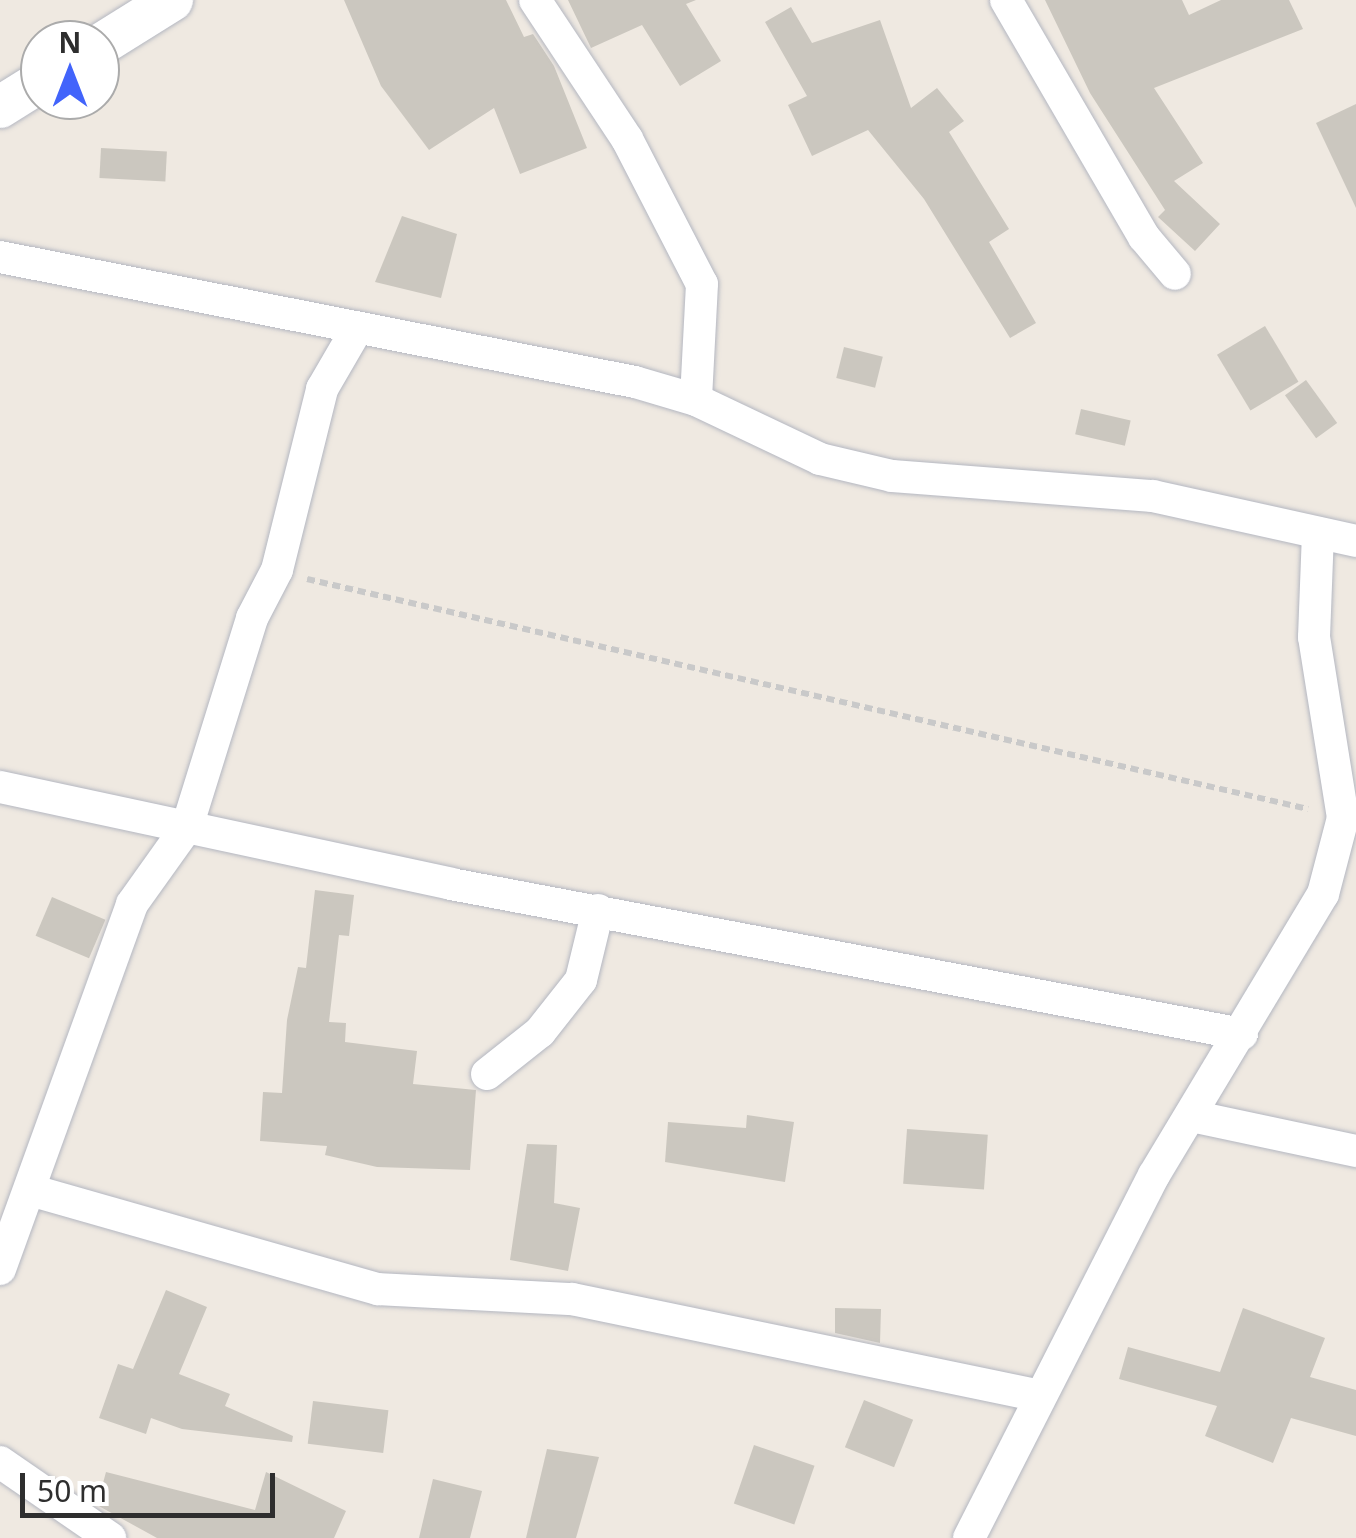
<!DOCTYPE html>
<style>
body{margin:0}
#map{position:relative;width:1356px;height:1538px;overflow:hidden;background:#efe9e1;font-family:"Noto Sans",sans-serif}
div>[style]{position:absolute}
[style*='--x']{left:calc(var(--x)*1px);top:calc(var(--y)*1px);width:calc(var(--w)*1px);rotate:calc(var(--a)*1deg)}
.building>*{inset:0;background:#cbc7bf;transform-origin:0 0}
.path>*{height:6px;margin-top:-3px;transform-origin:0;background:repeating-linear-gradient(90deg,#c9c9c9 0 8px,transparent 0 13px)}
.roads{filter:drop-shadow(0 0 2px #b4b7c1) drop-shadow(0 0 2px #b4b7c1)}
.minor>*{height:32px;margin:-16px;padding:0 16px;transform-origin:16px;border-radius:16px;background:#fff}
.tertiary>*{height:42px;margin:-21px;padding:0 21px;transform-origin:21px;border-radius:21px;background:#fff}
span{translate:-50% -50%;white-space:nowrap;text-align:center;line-height:1.15;-webkit-text-stroke:10px #fff;paint-order:stroke}
.north{position:absolute;left:20px;top:20px;width:100px;height:100px;box-sizing:border-box;background:#fff;border:2px solid #ababab;border-radius:50%;rotate:0deg;font-size:28px;font-weight:700;line-height:40px;text-align:center;color:#2e2e2e}
.north::after{content:'';display:block;margin:auto;width:35px;height:45px;background:#4264fb;clip-path:polygon(50% 0,100% 100%,50% 72%,0 100%)}
.scale{position:absolute;left:20px;top:1473px;width:255px;height:45px;box-sizing:border-box;border:5px solid #2e2e2e;border-top:0;padding-left:12px;font-size:30px;line-height:35px;white-space:nowrap;color:#2e2e2e;-webkit-text-stroke:8px #fff;paint-order:stroke}
</style>
<div id="map">
<div class="building">
<div style="clip-path:polygon(344px 0,506px 0,524px 37px,533px 34px,554px 66px,587px 148px,520px 174px,494px 108px,429px 150px,381px 86px)"></div>
<div style="clip-path:polygon(568px 0,696px 0,686px 4px,721px 61px,680px 86px,642px 25px,591px 48px)"></div>
<div style="clip-path:polygon(1045px 0,1182px 0,1189px 15px,1221px 0,1289px 0,1303px 29px,1154px 88px,1203px 163px,1174px 181px,1220px 224px,1195px 251px,1158px 217px,1165px 210px,1090px 93px)"></div>
<div style="clip-path:polygon(791px 7px,812px 43px,880px 20px,911px 108px,937px 88px,964px 121px,949px 132px,1009px 229px,989px 242px,1036px 323px,1010px 338px,924px 199px,868px 130px,812px 156px,788px 105px,807px 96px,765px 22px)"></div>
<div style="clip-path:polygon(1356px 104px,1356px 208px,1316px 123px)"></div>
<div style="left:101px;top:148px;width:66px;height:30px;rotate:3deg"></div>
<div style="clip-path:polygon(402px 216px,457px 234px,441px 298px,375px 282px)"></div>
<div style="left:1265px;top:326px;width:65px;height:56px;rotate:59deg"></div>
<div style="left:844px;top:347px;width:40px;height:32px;rotate:14deg"></div>
<div style="left:1306px;top:380px;width:53px;height:26px;rotate:54deg"></div>
<div style="left:1081px;top:409px;width:51px;height:26px;rotate:13deg"></div>
<div style="clip-path:polygon(315px 890px,354px 895px,349px 936px,339px 935px,329px 1022px,346px 1023px,345px 1042px,417px 1051px,413px 1084px,476px 1090px,470px 1170px,377px 1167px,325px 1155px,327px 1146px,260px 1141px,263px 1092px,282px 1093px,287px 1020px,298px 967px,306px 968px)"></div>
<div style="left:52px;top:897px;width:58px;height:42px;rotate:23deg"></div>
<div style="clip-path:polygon(747px 1115px,794px 1122px,785px 1182px,665px 1162px,668px 1122px,746px 1128px)"></div>
<div style="left:907px;top:1129px;width:81px;height:55px;rotate:4deg"></div>
<div style="clip-path:polygon(527px 1144px,557px 1145px,554px 1203px,580px 1208px,568px 1271px,510px 1260px)"></div>
<div style="clip-path:polygon(166px 1290px,207px 1307px,179px 1374px,230px 1394px,225px 1406px,293px 1436px,292px 1442px,182px 1429px,151px 1418px,146px 1434px,99px 1418px,118px 1364px,133px 1369px)"></div>
<div style="clip-path:polygon(835px 1308px,881px 1309px,880px 1343px,835px 1333px)"></div>
<div style="clip-path:polygon(1243px 1308px,1325px 1338px,1310px 1377px,1356px 1390px,1356px 1436px,1291px 1418px,1273px 1463px,1205px 1436px,1217px 1406px,1119px 1379px,1128px 1347px,1220px 1372px)"></div>
<div style="left:864px;top:1400px;width:53px;height:51px;rotate:22deg"></div>
<div style="left:313px;top:1401px;width:76px;height:43px;rotate:7deg"></div>
<div style="left:754px;top:1445px;width:64px;height:62px;rotate:19deg"></div>
<div style="clip-path:polygon(547px 1449px,599px 1457px,576px 1538px,526px 1538px)"></div>
<div style="clip-path:polygon(106px 1472px,255px 1510px,266px 1472px,346px 1511px,334px 1538px,157px 1538px,97px 1505px)"></div>
<div style="clip-path:polygon(433px 1479px,482px 1491px,470px 1538px,419px 1538px)"></div>
</div>
<div class="path">
<div style="--x:307;--y:579;--w:1027;--a:12.94"></div>
</div>
<div class="roads">
<div class="minor">
<div style="--x:535;--y:0;--w:167;--a:56.5"></div>
<div style="--x:627;--y:139;--w:163;--a:62.7"></div>
<div style="--x:702;--y:284;--w:116;--a:93"></div>
<div style="--x:1006;--y:0;--w:274;--a:59.8"></div>
<div style="--x:1144;--y:237;--w:48;--a:50"></div>
<div style="--x:0;--y:257;--w:647;--a:11.14"></div>
<div style="--x:635;--y:382;--w:64;--a:16.4"></div>
<div style="--x:696;--y:400;--w:137;--a:25.4"></div>
<div style="--x:820;--y:459;--w:74;--a:13.3"></div>
<div style="--x:892;--y:476;--w:262;--a:4.4"></div>
<div style="--x:1153;--y:496;--w:208;--a:12.5"></div>
<div style="--x:0;--y:787;--w:461;--a:12.1"></div>
<div style="--x:451;--y:884;--w:805;--a:10.74"></div>
<div style="--x:487;--y:1074;--w:68;--a:-38.4"></div>
<div style="--x:540;--y:1032;--w:66;--a:-51.7"></div>
<div style="--x:581;--y:980;--w:72;--a:-76.3"></div>
<div style="--x:1191;--y:1116;--w:169;--a:12"></div>
<div style="--x:30;--y:1190;--w:362;--a:15.9"></div>
<div style="--x:378;--y:1289;--w:194;--a:3"></div>
<div style="--x:572;--y:1299;--w:477;--a:11.7"></div>
<div style="--x:0;--y:1269;--w:388;--a:-70.1"></div>
<div style="--x:132;--y:904;--w:95;--a:-54.5"></div>
<div style="--x:187;--y:827;--w:219;--a:-72.7"></div>
<div style="--x:252;--y:618;--w:54;--a:-62.5"></div>
<div style="--x:277;--y:570;--w:187;--a:-76"></div>
<div style="--x:322;--y:389;--w:66;--a:-59.9"></div>
<div style="--x:0;--y:1462;--w:134;--a:34.6"></div>
<div style="--x:969;--y:1538;--w:407;--a:-63"></div>
<div style="--x:1154;--y:1175;--w:328;--a:-59"></div>
<div style="--x:1323;--y:894;--w:79;--a:-75.3"></div>
<div style="--x:1343;--y:818;--w:183;--a:-99.1"></div>
<div style="--x:1314;--y:637;--w:104;--a:-87.8"></div>
</div>
<div class="tertiary">
<div style="--x:100;--y:45;--w:85;--a:-32"></div>
<div style="--x:0;--y:107;--w:47;--a:-32"></div>
</div>
</div>
<div class="north">N</div>
<div class="scale">50 m</div>
</div>
